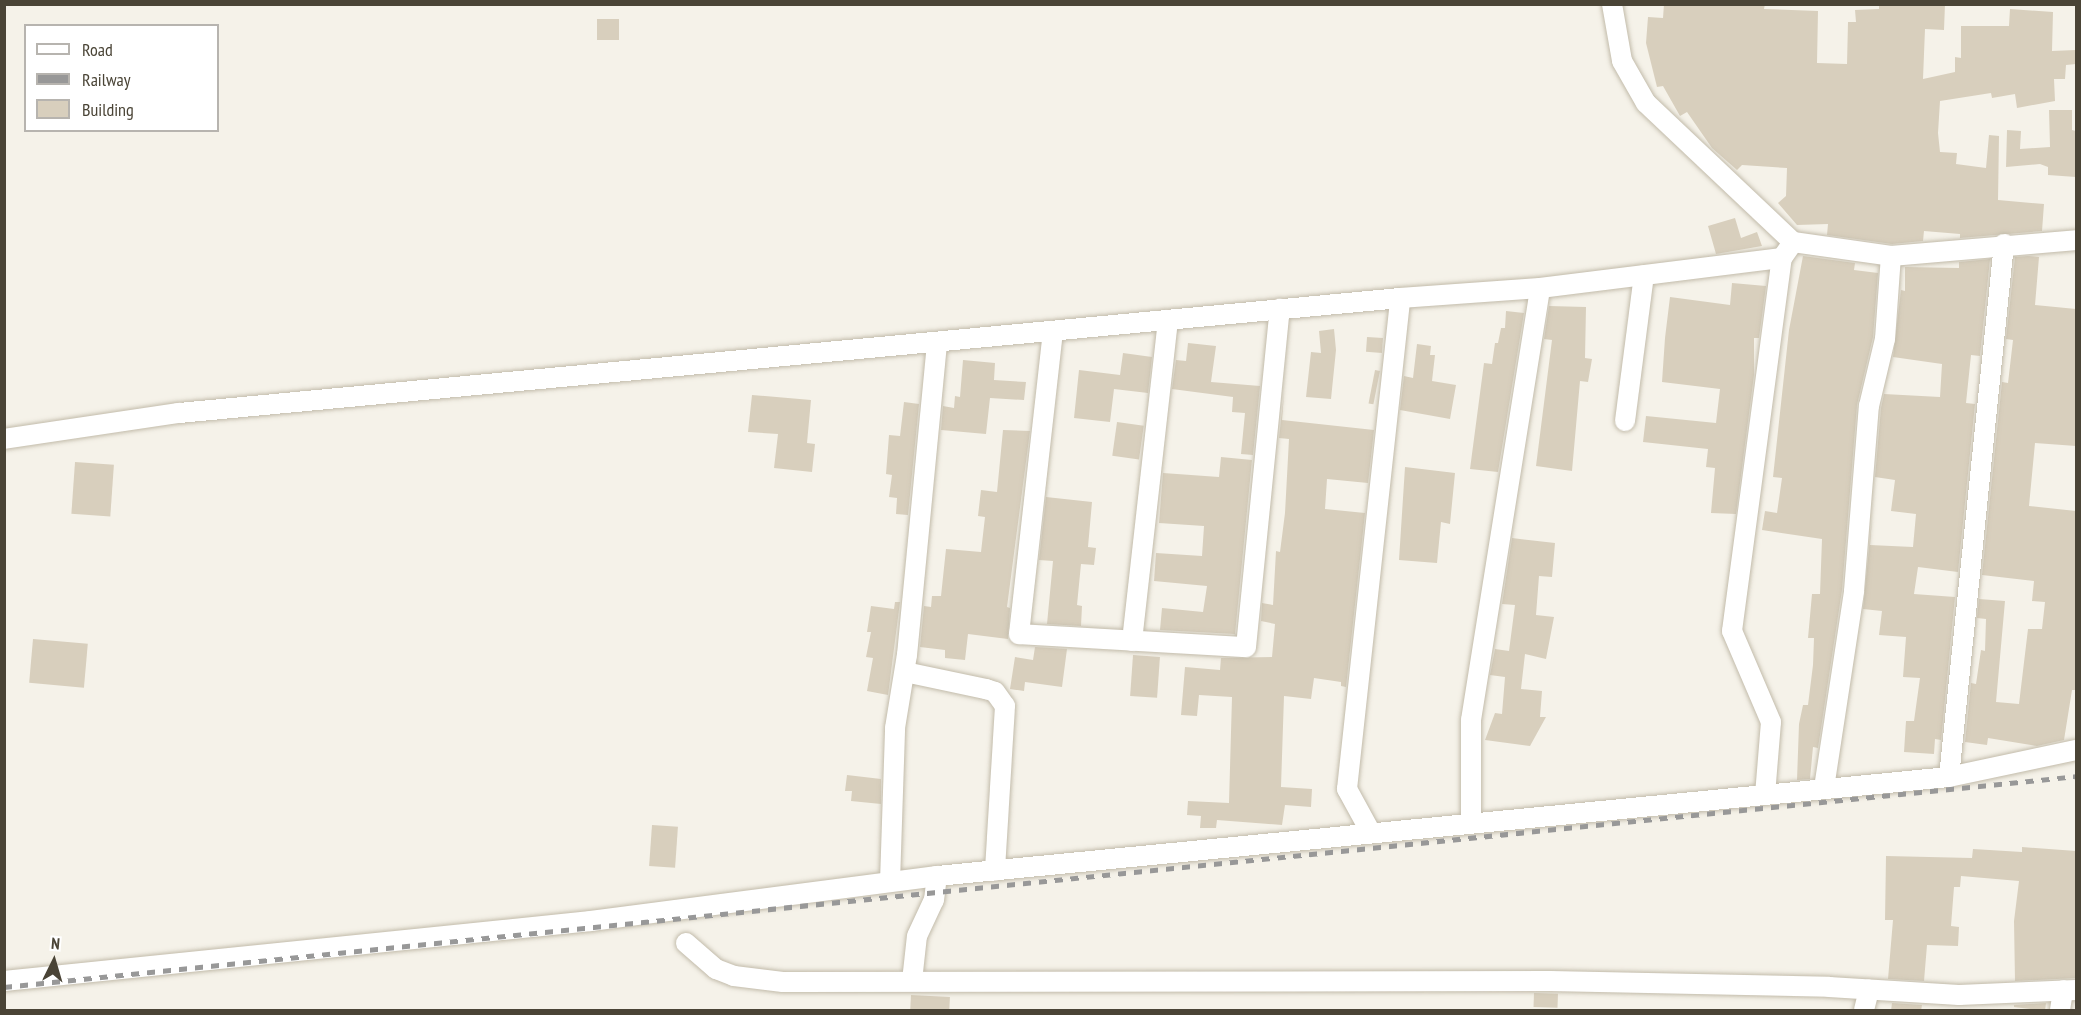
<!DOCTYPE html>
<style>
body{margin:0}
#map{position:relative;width:2081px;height:1015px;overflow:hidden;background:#f5f2e9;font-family:"PT Sans Narrow",sans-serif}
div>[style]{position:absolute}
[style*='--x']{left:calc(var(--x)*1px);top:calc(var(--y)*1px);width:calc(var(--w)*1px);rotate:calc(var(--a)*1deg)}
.building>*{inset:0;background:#d8cfbd;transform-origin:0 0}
.roads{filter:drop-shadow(0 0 2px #c2bbaa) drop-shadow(0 0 2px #c2bbaa)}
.street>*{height:20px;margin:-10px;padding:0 10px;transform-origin:10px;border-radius:10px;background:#fff}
.rail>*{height:4.5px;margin-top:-2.25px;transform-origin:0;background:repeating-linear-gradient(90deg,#989898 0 8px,transparent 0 16px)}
span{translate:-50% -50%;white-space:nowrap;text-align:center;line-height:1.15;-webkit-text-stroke:4.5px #fff;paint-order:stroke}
.frame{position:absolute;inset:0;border:6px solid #4a4436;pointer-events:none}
.legend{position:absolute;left:24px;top:24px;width:195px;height:108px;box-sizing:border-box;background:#fff;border:2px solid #b7b4af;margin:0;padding:8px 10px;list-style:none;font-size:18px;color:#4a4436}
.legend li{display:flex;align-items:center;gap:12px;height:30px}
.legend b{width:30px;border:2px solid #b7b4af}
.north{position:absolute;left:24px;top:931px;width:60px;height:60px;-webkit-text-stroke:4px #fff;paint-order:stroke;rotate:5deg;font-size:16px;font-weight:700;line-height:24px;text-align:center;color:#4a4436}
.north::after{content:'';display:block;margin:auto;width:21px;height:27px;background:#4a4436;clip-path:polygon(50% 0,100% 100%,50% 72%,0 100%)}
</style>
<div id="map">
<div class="building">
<div style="clip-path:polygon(1664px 4px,1765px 4px,1764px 9px,1818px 11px,1817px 63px,1847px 64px,1848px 22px,1856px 22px,1855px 10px,1879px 9px,1879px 4px,1945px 4px,1944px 30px,1925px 29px,1923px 79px,1955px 72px,1955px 57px,1961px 58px,1961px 26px,2009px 26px,2010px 9px,2053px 12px,2052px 51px,2076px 50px,2076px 64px,2066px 65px,2065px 79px,2054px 79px,2055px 101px,2017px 108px,2015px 94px,1992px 98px,1991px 93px,1940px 101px,1938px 133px,1940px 152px,1957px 153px,1956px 164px,1986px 168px,1989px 135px,1999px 136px,1998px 200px,2044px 204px,2042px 231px,1960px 238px,1960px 234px,1924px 231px,1923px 241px,1892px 244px,1827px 235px,1828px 224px,1797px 225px,1778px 203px,1786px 196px,1787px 168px,1742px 165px,1737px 170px,1712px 148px,1687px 112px,1680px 116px,1663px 86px,1657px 87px,1646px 43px,1648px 17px,1663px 18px)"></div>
<div style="left:597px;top:19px;width:22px;height:21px"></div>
<div style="clip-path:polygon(2049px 110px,2072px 110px,2072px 130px,2076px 131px,2076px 177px,2048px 175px,2048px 167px,2040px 164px,2006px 167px,2007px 130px,2021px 131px,2020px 149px,2050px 147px)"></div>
<div style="clip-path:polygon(1735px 218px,1741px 238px,1757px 232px,1762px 246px,1716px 254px,1708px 226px)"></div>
<div style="clip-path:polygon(1803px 256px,1855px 263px,1854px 270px,1878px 273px,1873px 337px,1857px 405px,1842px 590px,1818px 748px,1813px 747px,1810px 779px,1797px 780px,1799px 724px,1803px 705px,1808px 705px,1813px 665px,1814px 638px,1808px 638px,1812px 594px,1820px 594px,1822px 539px,1762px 530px,1765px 511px,1777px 513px,1782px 478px,1773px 477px,1789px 330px)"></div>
<div style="clip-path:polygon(2028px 256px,2039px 257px,2035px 305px,2076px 309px,2076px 446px,2035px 443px,2029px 506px,2076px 511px,2076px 690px,2072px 690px,2064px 740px,2037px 746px,1988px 738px,1987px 745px,1965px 742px,1971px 683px,1976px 684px,1981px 650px,1985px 651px,1986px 619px,1977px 618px,1979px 599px,2005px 601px,1996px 702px,2019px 704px,2028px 629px,2042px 629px,2045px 602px,2032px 601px,2034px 581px,1982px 575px,2002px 382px,2008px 383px,2013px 340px,2006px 339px,2015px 257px)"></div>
<div style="clip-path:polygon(1990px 259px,1980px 356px,1971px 355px,1966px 403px,1975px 404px,1958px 572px,1918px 567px,1914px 594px,1955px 597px,1941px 740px,1935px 739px,1934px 754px,1904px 752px,1906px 721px,1914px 721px,1920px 678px,1903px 677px,1906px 637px,1879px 635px,1882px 611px,1863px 609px,1872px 518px,1870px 545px,1913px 547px,1916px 514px,1891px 511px,1895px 480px,1875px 477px,1881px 408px,1884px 394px,1940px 397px,1942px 364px,1893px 357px,1901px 290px,1905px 291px,1905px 267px,1959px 268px,1959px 262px)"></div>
<div style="clip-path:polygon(1732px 283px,1766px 286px,1759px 338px,1754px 338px,1754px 375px,1736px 514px,1711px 513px,1715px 468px,1706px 467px,1708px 449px,1643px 442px,1646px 416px,1716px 423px,1720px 389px,1662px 382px,1665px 338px,1670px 297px,1730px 305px)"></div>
<div style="clip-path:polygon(1549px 306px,1586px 307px,1585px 358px,1592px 359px,1588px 382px,1580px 381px,1572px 471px,1536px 466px,1552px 340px,1544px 339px)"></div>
<div style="clip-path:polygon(1506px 311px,1524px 313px,1498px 472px,1470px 469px,1484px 363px,1492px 364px,1495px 343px,1498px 343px,1501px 328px,1505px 328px)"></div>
<div style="clip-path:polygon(1334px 329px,1336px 350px,1331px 399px,1306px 397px,1311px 352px,1321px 353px,1319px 331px)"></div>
<div style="left:1383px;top:338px;width:15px;height:16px;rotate:94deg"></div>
<div style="clip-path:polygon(1188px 343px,1216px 346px,1211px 382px,1260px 386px,1253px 455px,1241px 454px,1245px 413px,1232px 412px,1233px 397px,1172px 389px,1176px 360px,1186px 361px)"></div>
<div style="clip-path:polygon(1417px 344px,1431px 346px,1430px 355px,1435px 355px,1432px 381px,1456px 385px,1450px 419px,1400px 410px,1404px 376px,1413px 378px)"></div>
<div style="clip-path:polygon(1123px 353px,1152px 357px,1148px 393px,1114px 389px,1110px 422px,1074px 418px,1079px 370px,1120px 375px)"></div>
<div style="clip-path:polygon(963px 360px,995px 363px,994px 380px,1026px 382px,1024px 400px,990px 398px,986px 434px,941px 430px,943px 406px,954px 408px,955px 396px,960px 397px)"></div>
<div style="left:1375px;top:370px;width:5px;height:34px;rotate:11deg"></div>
<div style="clip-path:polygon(1284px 393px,1282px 420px,1374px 430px,1368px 483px,1327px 479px,1325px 509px,1365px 513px,1346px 687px,1341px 686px,1341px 682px,1314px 678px,1311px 699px,1284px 696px,1281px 787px,1312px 789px,1311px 807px,1285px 805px,1282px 825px,1217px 820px,1216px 828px,1200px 828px,1201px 816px,1187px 815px,1188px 801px,1229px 803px,1232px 697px,1199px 695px,1197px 716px,1181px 715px,1185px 667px,1220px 670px,1221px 658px,1272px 657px,1275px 624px,1261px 621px,1262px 603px,1273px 605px,1276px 551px,1280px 552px,1285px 513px,1289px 439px,1279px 438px)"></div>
<div style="clip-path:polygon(752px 395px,811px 400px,807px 443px,815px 444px,812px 472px,774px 468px,778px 434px,748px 432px)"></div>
<div style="clip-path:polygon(904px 402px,919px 404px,908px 515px,896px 514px,897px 498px,889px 497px,892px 475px,886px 474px,889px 435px,900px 436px)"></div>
<div style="left:1117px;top:422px;width:27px;height:34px;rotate:8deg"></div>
<div style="clip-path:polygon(1003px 430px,1030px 431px,1007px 607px,1010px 608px,1008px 639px,968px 634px,965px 660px,945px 658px,945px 650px,920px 647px,924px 606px,931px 607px,932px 596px,941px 596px,946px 549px,981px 552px,985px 517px,978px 516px,981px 490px,997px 492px)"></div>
<div style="clip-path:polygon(1221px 457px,1252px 460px,1235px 634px,1160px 630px,1162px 608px,1203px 612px,1207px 586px,1154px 581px,1156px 553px,1202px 556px,1204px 526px,1159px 523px,1163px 473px,1219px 477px)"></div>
<div style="left:75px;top:462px;width:39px;height:52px;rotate:4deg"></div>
<div style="clip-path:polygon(1405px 467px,1455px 473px,1450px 524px,1441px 522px,1437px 563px,1399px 560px)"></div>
<div style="clip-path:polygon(1046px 497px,1092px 502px,1088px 547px,1096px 548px,1094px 565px,1081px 564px,1077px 605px,1082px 606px,1081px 626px,1047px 624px,1053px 561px,1039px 560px)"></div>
<div style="clip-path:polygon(1512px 538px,1555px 543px,1552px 577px,1539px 576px,1536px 615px,1554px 617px,1546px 659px,1525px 654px,1521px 689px,1542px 691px,1540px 717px,1546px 717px,1530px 746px,1485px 740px,1495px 713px,1502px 714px,1505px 677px,1490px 675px,1495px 649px,1509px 651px,1515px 605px,1502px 604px)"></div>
<div style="clip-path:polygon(895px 602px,900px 602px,888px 695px,867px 691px,873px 658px,866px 657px,871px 632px,867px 632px,871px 606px,894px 609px)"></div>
<div style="left:33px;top:639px;width:55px;height:44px;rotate:5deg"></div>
<div style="clip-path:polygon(1035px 647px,1067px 649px,1062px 687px,1025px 682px,1024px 691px,1010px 689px,1015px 657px,1033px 660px)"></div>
<div style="left:1133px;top:655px;width:27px;height:41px;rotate:4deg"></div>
<div style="clip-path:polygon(847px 775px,881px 779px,881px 804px,851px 801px,852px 791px,845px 791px)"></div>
<div style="left:652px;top:825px;width:26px;height:41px;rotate:4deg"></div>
<div style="clip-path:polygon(2022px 847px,2076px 851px,2076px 978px,2015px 981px,2014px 921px,2019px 881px,1961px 876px,1960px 887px,1954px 887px,1951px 926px,1959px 927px,1958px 946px,1927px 945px,1924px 981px,1888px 979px,1893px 920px,1885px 920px,1886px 856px,1972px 858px,1973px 849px,2022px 852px)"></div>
<div style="left:1534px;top:993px;width:24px;height:14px;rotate:2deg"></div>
<div style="left:911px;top:995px;width:39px;height:16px;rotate:3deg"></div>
<div style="clip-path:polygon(1892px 1003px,1922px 1005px,1921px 1011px,1891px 1011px)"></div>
<div style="clip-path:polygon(2046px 1003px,2045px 1011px,2014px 1007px,2014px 1005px)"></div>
</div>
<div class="roads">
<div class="street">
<div style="--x:1612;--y:4;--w:58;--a:80"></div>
<div style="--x:1622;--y:61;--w:48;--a:60.3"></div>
<div style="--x:1646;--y:103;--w:202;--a:43.4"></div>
<div style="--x:1053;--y:331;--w:305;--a:96.4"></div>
<div style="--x:1019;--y:634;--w:227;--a:3.3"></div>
<div style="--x:1246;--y:647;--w:340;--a:-84.3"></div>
<div style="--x:1625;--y:421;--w:147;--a:-82.6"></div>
<div style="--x:4;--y:439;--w:177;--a:-8.5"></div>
<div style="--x:179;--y:413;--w:1226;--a:-5.38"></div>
<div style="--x:1400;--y:298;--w:140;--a:-4.1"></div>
<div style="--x:1540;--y:288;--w:244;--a:-7.1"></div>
<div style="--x:1132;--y:641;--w:323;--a:-83.6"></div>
<div style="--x:905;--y:672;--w:83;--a:11.9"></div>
<div style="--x:986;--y:689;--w:9;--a:18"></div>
<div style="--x:995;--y:692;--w:17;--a:54"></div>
<div style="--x:1005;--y:706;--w:165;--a:93.5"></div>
<div style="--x:1949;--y:777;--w:536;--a:-84.11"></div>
<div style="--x:1824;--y:788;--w:199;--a:-81.3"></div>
<div style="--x:1854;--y:591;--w:186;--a:-85.4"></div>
<div style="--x:1869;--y:406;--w:69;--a:-76.6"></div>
<div style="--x:1885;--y:339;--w:83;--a:-85.9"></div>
<div style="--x:1765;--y:795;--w:73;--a:-85.3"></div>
<div style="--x:1771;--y:722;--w:99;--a:-113.2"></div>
<div style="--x:1732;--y:631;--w:376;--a:-82.4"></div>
<div style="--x:1782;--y:258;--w:19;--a:-55"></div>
<div style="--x:1793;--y:242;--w:99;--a:8.1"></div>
<div style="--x:1891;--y:256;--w:186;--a:-4.9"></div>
<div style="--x:1471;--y:821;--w:101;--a:-90"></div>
<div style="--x:1471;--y:720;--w:437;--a:-80.9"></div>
<div style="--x:1370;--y:831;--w:48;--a:-118.7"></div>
<div style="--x:1347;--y:789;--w:494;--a:-83.8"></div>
<div style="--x:890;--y:882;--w:154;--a:-88.1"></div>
<div style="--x:895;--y:728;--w:74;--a:-80.7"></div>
<div style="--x:907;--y:655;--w:314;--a:-84.5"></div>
<div style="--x:686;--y:943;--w:40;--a:41"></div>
<div style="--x:716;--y:969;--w:19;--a:21"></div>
<div style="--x:734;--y:976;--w:49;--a:7"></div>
<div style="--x:783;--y:982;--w:767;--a:-0.07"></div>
<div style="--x:1550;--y:981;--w:279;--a:1.2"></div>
<div style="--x:1829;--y:987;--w:130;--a:3.5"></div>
<div style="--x:1959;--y:995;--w:117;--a:-2.4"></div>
<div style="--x:4;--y:981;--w:590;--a:-5.84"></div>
<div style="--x:591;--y:921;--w:349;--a:-7.4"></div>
<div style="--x:937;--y:876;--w:1017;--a:-5.59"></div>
<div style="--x:1949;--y:777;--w:130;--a:-12"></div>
<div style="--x:912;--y:981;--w:45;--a:-83.7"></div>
<div style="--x:917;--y:936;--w:40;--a:-65"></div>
<div style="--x:934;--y:900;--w:24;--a:-83"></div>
<div style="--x:1864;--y:1010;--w:21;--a:-76"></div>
<div style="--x:2060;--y:1010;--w:20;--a:-81"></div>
</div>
</div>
<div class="rail">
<div style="--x:4;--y:987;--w:2083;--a:-5.81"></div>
</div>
<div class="frame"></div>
<ul class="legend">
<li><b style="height:8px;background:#fff"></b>Road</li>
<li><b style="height:8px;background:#989898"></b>Railway</li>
<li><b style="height:16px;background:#d8cfbd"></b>Building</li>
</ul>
<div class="north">N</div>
</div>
